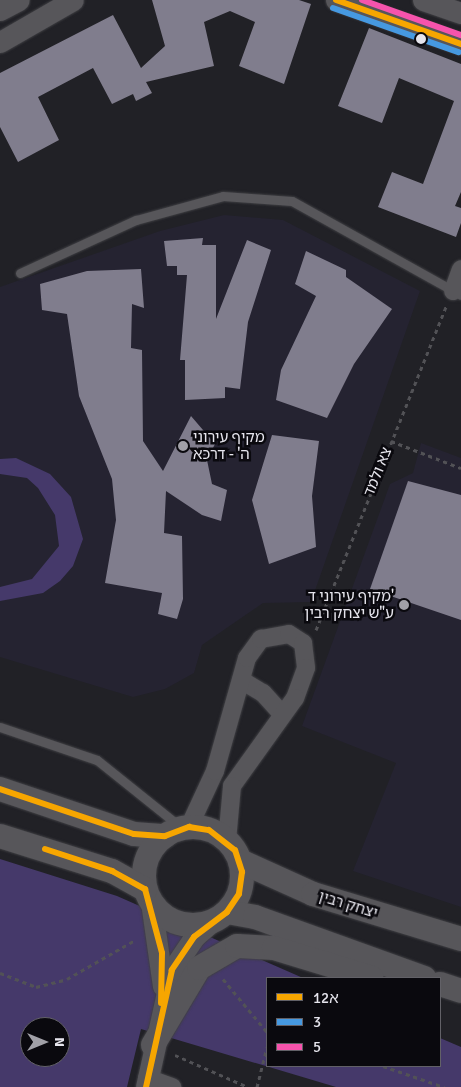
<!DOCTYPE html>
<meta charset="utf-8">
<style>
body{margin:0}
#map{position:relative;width:461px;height:1087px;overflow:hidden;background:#212126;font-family:Signika,"Noto Sans Hebrew",sans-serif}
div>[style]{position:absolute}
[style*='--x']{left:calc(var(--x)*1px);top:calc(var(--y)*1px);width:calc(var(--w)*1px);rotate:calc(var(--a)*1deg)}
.built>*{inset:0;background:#252331}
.green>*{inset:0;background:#45396a}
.building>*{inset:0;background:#807d8d}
.path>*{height:3px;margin-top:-1.5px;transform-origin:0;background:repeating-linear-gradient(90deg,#525256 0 4px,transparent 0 8px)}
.roads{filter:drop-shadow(0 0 1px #3f3f43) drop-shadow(0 0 1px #3f3f43)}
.service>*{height:9px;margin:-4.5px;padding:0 4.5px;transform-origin:4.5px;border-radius:4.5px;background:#57565a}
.minor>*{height:18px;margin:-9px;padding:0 9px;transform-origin:9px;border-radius:9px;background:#57565a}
.tertiary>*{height:21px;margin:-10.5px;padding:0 10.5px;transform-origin:10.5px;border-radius:10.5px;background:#57565a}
.secondary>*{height:24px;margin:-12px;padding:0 12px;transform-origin:12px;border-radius:12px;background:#57565a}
.secondary>.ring{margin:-12px;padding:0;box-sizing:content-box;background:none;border:24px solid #57565a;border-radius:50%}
.bus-1>*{height:6px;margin:-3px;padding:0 3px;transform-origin:3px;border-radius:3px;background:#f7a600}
.bus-2>*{height:6px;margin:-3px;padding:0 3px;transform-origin:3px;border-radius:3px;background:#4699e1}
.bus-3>*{height:6px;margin:-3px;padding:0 3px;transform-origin:3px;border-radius:3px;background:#f653ac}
.dots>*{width:14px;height:14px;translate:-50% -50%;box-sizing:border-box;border:2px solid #0a090e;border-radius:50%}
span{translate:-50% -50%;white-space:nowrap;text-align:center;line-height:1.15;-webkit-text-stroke:5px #0a090e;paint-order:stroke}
.poi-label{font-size:15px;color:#e6e5ed}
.left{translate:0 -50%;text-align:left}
.right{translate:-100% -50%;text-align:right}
.street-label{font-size:15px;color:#e6e5ed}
.legend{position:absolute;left:266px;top:977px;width:175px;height:90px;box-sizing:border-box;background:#0a090e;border:1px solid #626167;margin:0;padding:6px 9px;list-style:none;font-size:15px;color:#e6e5ed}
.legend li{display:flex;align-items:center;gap:10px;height:25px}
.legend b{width:25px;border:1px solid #626167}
.north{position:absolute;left:20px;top:1017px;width:50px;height:50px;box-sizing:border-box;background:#0a090e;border:1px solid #626167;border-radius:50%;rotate:90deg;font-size:14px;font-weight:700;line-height:20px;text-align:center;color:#e6e5ed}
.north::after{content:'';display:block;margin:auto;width:18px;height:22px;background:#a1a0a7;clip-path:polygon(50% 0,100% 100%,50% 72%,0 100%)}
</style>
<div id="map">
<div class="built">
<div style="clip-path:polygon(224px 215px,283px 220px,420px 291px,311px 602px,263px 603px,202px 645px,194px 673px,165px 689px,133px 697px,0 657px,0 287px,160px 231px)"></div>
<div style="clip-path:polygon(421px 443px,461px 458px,461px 907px,353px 871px,396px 763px,302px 726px,390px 484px,413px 473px)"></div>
</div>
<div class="green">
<div style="clip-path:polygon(16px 458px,50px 474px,71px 497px,83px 539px,73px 566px,60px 581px,43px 593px,0 601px,0 587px,32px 579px,59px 546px,55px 515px,38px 488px,27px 478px,0 474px,0 459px)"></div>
<div style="clip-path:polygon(evenodd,0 859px,117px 896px,303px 978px,267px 978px,267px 1066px,440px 1066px,440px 1038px,461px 1047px,461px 1087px,336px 1087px,141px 1029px,127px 1087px,0 1087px,0 859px,30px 1027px,60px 1027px,60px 1057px,30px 1057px,30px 1027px)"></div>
</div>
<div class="building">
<div style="clip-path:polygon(152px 0,299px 0,311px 4px,284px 84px,239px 66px,255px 22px,230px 11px,204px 22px,214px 66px,146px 82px,152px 93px,136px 101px,133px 94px,112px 104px,93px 68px,38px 97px,59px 140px,18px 162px,0 127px,0 73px,113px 15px,141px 68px,165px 46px)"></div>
<div style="clip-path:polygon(369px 28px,461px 64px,461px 192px,455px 206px,461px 208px,461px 223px,456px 237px,378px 207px,392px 172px,423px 184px,454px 101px,399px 78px,382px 123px,338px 106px)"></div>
<div style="clip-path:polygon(203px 238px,202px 245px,216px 245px,216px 319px,247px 240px,271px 250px,248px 322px,240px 389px,225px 387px,225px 398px,185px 400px,185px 360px,180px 360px,187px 275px,177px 275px,177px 266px,167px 266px,164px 241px)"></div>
<div style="clip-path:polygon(306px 251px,346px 270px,346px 277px,392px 309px,354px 364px,327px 418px,276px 400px,281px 370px,316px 296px,295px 284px)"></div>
<div style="clip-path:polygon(141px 269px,144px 308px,132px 304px,131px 348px,142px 350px,143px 441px,163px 471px,191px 416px,215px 444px,207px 460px,212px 484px,227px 490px,221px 521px,202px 515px,166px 491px,164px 533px,182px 536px,183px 599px,177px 619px,158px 614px,162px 593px,105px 583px,116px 520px,112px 479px,79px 396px,67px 314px,42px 310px,40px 284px,87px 271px)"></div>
<div style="clip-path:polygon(272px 435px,319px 441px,312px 496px,316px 547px,269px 564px,252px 500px)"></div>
<div style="clip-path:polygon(408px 481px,461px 495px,461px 620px,370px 589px)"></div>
</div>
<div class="path">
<div style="--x:391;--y:441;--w:75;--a:21.1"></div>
<div style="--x:316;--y:630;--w:349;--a:-68.1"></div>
<div style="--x:0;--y:973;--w:39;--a:21"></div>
<div style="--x:36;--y:987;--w:32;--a:-14"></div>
<div style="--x:67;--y:979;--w:78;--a:-29.8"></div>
<div style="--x:223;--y:979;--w:69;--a:50.3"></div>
<div style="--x:175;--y:1055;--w:80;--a:23.7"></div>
<div style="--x:383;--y:1066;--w:65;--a:19"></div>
<div style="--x:257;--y:1087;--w:41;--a:-76"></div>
</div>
<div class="roads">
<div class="service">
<div style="--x:20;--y:273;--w:128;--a:-24.6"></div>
<div style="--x:136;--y:220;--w:90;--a:-15.4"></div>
<div style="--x:223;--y:196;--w:69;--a:4.1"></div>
<div style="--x:292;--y:201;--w:193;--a:29.1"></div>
<div style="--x:0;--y:727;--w:102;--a:18.8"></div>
<div style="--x:97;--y:760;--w:109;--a:38.7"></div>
</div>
<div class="minor">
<div style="--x:453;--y:291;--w:23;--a:-70"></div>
<div style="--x:241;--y:680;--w:26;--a:31"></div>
<div style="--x:263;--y:693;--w:28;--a:48"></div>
<div style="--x:189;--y:827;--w:62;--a:-65.1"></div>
<div style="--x:215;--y:771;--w:117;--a:-74.2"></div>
<div style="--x:247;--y:658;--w:24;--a:-54"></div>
<div style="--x:261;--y:639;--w:28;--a:-10"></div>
<div style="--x:289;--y:634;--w:17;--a:33"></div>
<div style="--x:303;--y:643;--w:25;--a:83"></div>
<div style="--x:306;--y:668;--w:32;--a:110"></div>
<div style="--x:295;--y:698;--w:108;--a:125.6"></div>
<div style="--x:232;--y:786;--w:55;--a:95.2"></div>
<div style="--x:147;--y:1078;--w:27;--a:20"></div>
</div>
<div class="tertiary">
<div style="--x:336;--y:0;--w:133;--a:19.4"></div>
<div style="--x:423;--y:0;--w:40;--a:18.9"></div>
<div style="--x:0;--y:10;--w:21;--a:-28"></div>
<div style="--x:0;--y:42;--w:84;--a:-29.9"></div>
<div style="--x:151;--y:902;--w:85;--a:81.9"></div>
<div style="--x:146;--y:1087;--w:120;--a:-77.5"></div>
<div style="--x:172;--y:970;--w:40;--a:-56"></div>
<div style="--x:194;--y:937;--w:21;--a:-41"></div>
</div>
<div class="secondary">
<div style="--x:0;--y:789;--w:141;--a:18.6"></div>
<div style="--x:134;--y:834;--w:31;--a:4"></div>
<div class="ring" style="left:144px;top:827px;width:74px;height:74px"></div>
<div style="--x:0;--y:836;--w:117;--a:17.4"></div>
<div style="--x:112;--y:871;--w:38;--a:29"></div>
<div style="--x:240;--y:861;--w:80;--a:24.3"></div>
<div style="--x:313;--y:894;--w:155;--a:16.9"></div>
<div style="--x:227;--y:912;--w:28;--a:10"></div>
<div style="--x:255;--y:917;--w:180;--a:19.8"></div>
<div style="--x:440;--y:984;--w:22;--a:18"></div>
<div style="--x:153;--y:1045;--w:90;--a:-59.1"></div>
<div style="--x:199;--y:968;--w:44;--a:-30.1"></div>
<div style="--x:237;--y:946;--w:37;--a:3"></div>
<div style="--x:274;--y:948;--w:102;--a:17"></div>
</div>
</div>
<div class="bus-1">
<div style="--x:336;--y:0;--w:133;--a:19.4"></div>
<div style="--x:0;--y:789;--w:141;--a:18.6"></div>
<div style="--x:134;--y:834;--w:31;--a:4"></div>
<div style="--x:165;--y:836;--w:26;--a:-21"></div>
<div style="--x:189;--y:827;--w:20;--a:9"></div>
<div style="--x:209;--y:830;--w:33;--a:38"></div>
<div style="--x:235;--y:850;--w:23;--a:72"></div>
<div style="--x:242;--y:872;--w:22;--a:98"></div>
<div style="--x:239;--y:894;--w:22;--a:124"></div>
<div style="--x:227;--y:912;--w:41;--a:142.9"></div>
<div style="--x:194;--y:937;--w:40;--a:124"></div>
<div style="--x:172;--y:970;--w:120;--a:102.5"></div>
<div style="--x:45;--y:849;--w:71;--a:18.2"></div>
<div style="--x:112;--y:871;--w:38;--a:29"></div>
<div style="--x:145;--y:889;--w:66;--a:75.1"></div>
<div style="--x:162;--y:953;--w:50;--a:91.1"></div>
</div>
<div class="bus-2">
<div style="--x:333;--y:8;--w:133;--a:19.4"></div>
</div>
<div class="bus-3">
<div style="--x:362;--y:0;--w:105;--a:19.5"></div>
</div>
<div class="dots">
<div style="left:421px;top:39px;background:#e6e5ed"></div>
<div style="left:183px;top:446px;background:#a1a0a7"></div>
<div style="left:404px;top:605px;background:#a1a0a7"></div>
</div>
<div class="poi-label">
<span class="left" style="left:193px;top:446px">מקיף עירוני<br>ה' - דרכא</span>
<span class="right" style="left:394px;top:605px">מקיף עירוני ד'<br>ע"ש יצחק רבין</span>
</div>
<div class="street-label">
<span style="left:378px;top:472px;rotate:-68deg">צא ולמד</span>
<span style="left:348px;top:905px;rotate:17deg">יצחק רבין</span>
</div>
<ul class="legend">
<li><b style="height:6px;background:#f7a600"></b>12א</li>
<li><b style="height:6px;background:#4699e1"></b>3</li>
<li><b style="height:6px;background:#f653ac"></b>5</li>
</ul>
<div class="north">N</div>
</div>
